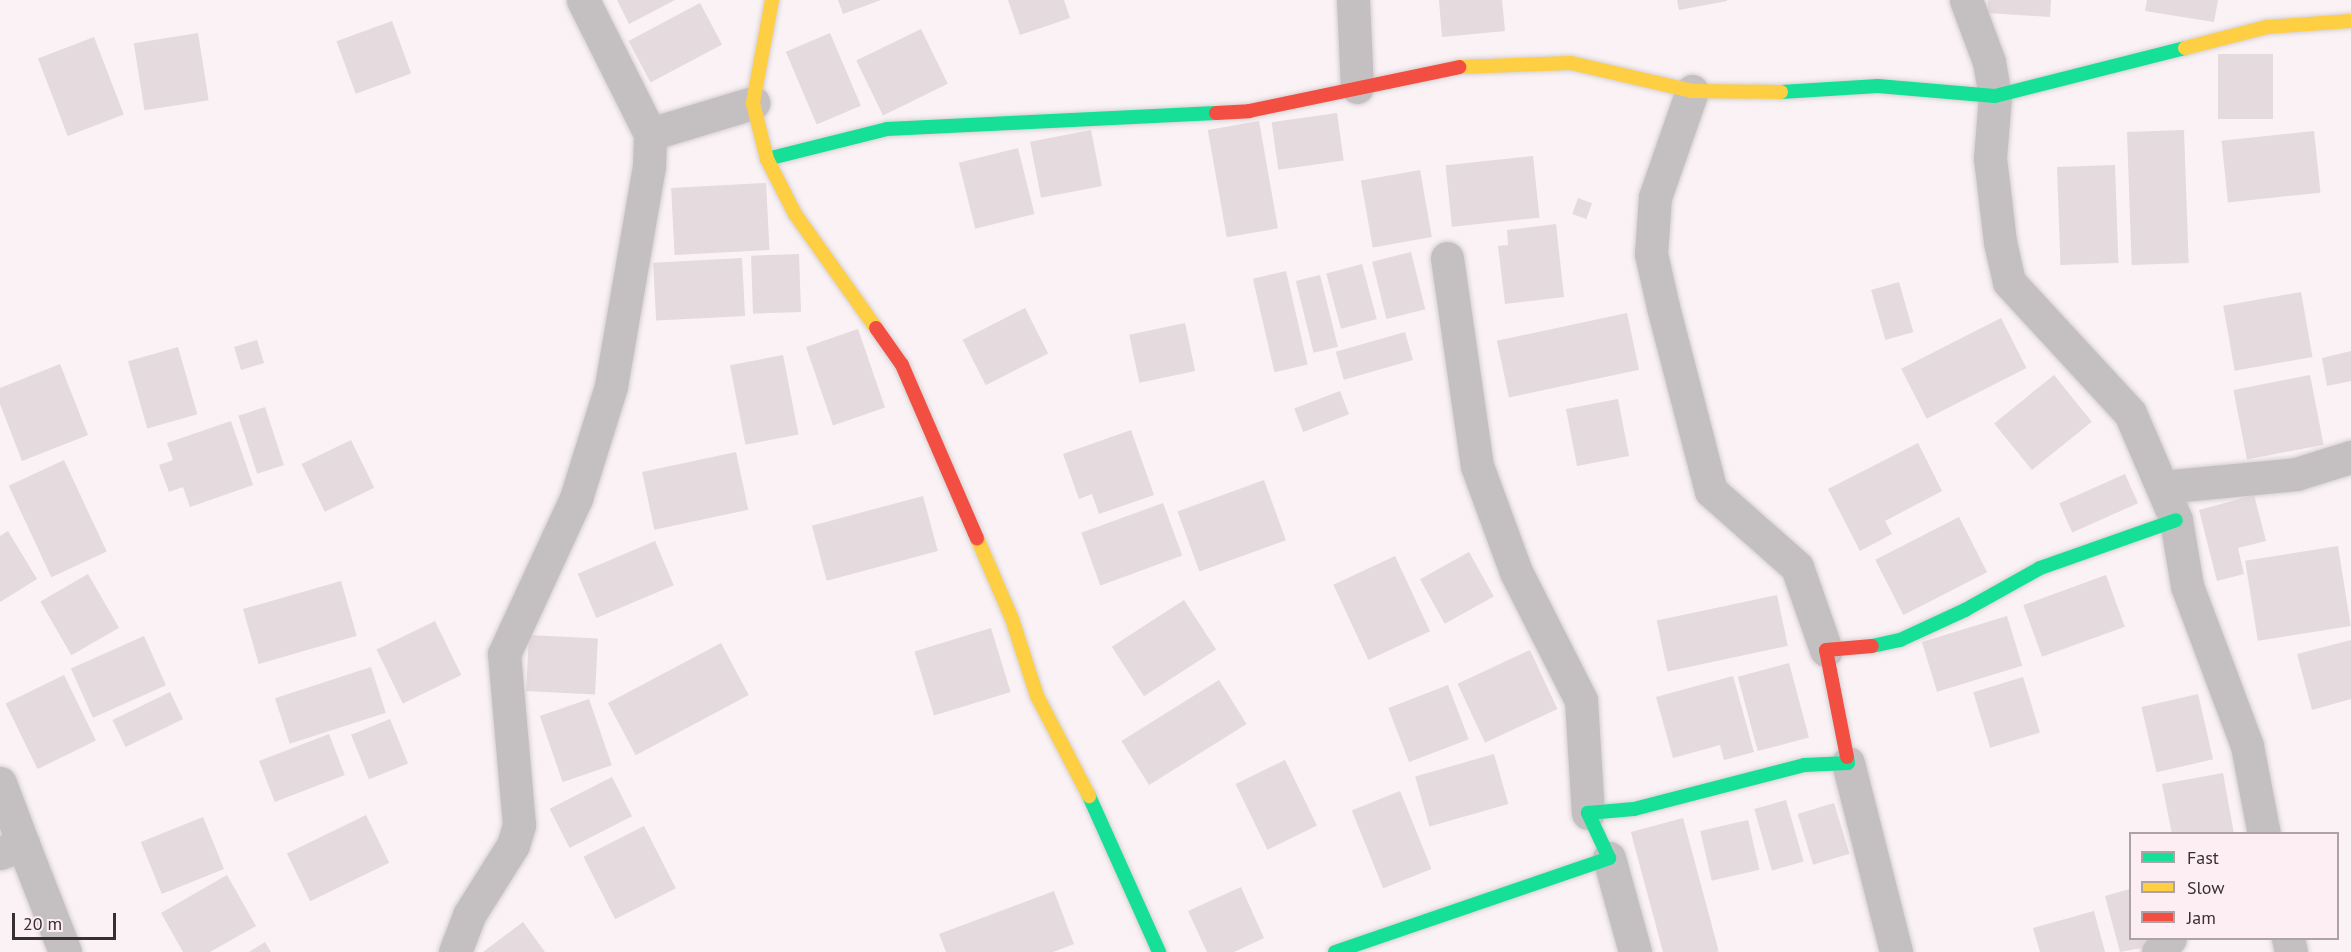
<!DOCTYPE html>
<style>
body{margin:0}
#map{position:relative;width:2351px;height:952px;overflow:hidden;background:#faf2f5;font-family:"PT Sans",sans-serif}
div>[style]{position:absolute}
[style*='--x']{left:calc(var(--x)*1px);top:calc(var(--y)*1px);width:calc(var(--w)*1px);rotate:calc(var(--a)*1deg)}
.building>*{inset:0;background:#e5dade;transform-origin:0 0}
.roads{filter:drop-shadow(0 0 2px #d6d0d2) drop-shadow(0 0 2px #d6d0d2)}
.street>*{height:33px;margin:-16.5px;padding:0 16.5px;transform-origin:16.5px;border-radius:16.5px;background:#c4c0c1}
.fast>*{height:14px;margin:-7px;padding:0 7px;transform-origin:7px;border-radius:7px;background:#16e098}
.slow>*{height:14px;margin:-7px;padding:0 7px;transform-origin:7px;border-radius:7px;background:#ffcf43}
.jam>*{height:14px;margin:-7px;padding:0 7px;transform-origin:7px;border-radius:7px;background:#f24e42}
span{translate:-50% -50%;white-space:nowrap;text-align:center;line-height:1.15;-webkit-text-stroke:6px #fdeef4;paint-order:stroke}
.legend{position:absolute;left:2129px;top:832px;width:210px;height:108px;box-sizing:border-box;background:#fdeef4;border:2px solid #aea2a6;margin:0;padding:8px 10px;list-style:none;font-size:18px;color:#382f32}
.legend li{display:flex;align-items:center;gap:12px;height:30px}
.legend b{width:30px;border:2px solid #aea2a6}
.scale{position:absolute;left:12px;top:913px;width:104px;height:27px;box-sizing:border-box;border:3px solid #382f32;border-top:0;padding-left:8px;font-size:18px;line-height:21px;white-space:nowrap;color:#382f32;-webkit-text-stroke:4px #fdeef4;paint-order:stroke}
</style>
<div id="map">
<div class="building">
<div style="clip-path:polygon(617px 0,675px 0,629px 24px)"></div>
<div style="clip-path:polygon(838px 0,881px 0,843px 14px)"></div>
<div style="clip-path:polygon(1008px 0,1064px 0,1070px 18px,1020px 35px)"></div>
<div style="clip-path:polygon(1439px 0,1502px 0,1505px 31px,1442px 37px)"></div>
<div style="clip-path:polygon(1677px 0,1727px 0,1727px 1px,1679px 10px)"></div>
<div style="clip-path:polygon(1988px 0,2051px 0,2050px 17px,1987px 13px)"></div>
<div style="clip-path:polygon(2147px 0,2218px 0,2214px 22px,2145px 11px)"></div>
<div style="left:700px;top:3px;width:47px;height:81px;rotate:62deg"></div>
<div style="left:392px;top:21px;width:56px;height:59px;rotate:70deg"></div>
<div style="left:921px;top:29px;width:61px;height:72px;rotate:64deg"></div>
<div style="left:198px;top:33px;width:68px;height:65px;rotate:81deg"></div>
<div style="left:830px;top:33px;width:79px;height:48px;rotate:67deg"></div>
<div style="left:94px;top:37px;width:83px;height:60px;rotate:69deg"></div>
<div style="left:2218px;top:54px;width:55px;height:65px"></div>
<div style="left:1337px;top:113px;width:48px;height:66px;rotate:82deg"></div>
<div style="left:1259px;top:121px;width:109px;height:52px;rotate:80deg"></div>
<div style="left:1091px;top:130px;width:57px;height:62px;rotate:79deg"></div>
<div style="left:2184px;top:130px;width:133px;height:57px;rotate:88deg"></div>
<div style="left:2314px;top:131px;width:62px;height:93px;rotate:84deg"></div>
<div style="left:1018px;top:148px;width:68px;height:61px;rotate:76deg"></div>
<div style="left:1533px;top:156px;width:62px;height:88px;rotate:84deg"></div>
<div style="left:2115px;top:165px;width:98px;height:58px;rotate:88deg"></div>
<div style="left:1420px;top:170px;width:68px;height:60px;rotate:80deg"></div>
<div style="left:766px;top:183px;width:67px;height:95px;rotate:87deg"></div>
<div style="left:1578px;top:198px;width:15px;height:17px;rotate:20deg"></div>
<div style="clip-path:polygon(1556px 224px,1564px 297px,1505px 304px,1498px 246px,1508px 245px,1507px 230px)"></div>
<div style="left:1411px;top:252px;width:59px;height:40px;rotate:76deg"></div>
<div style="left:799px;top:254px;width:58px;height:48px;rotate:88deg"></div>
<div style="left:742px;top:258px;width:58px;height:89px;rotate:87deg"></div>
<div style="left:1362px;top:264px;width:57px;height:37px;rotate:75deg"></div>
<div style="left:1286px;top:271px;width:96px;height:34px;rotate:77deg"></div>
<div style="left:1320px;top:275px;width:74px;height:25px;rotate:76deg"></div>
<div style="left:1899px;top:282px;width:52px;height:29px;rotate:74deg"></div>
<div style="left:2301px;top:292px;width:66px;height:79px;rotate:80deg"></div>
<div style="left:1025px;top:308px;width:51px;height:70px;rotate:63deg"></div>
<div style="left:1627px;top:313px;width:58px;height:133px;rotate:78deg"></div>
<div style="left:2001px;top:318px;width:56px;height:112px;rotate:63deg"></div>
<div style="left:1185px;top:323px;width:49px;height:57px;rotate:78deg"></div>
<div style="left:858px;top:329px;width:83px;height:55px;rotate:71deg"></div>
<div style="left:1405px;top:332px;width:29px;height:72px;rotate:74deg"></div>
<div style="left:257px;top:340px;width:24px;height:24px;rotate:73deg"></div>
<div style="left:178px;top:347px;width:70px;height:52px;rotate:74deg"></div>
<div style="clip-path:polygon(2351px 351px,2351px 381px,2327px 386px,2322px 358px)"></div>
<div style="left:783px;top:355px;width:81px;height:54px;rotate:79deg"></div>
<div style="clip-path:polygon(60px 364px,88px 435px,22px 461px,0 404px,0 388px)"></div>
<div style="left:2054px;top:375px;width:60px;height:77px;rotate:51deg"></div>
<div style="left:2310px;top:375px;width:71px;height:78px;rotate:79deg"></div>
<div style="left:1340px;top:391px;width:25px;height:49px;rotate:69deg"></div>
<div style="left:1618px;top:399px;width:58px;height:53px;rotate:79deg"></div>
<div style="left:265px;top:407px;width:61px;height:28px;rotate:72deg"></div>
<div style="clip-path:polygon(231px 421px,253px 485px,190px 507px,183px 487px,169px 492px,159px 465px,173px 460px,167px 443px)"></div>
<div style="clip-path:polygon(1131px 430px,1154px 495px,1099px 514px,1092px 494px,1079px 499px,1063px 454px)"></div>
<div style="left:351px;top:440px;width:53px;height:55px;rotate:64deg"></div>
<div style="clip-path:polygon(1918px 443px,1942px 491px,1885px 521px,1892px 534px,1860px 551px,1828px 489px)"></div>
<div style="left:736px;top:452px;width:59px;height:96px;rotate:78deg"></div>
<div style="left:64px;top:460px;width:101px;height:61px;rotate:65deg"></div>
<div style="left:2125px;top:474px;width:32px;height:72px;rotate:66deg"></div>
<div style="left:1264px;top:480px;width:64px;height:92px;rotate:70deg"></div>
<div style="clip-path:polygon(2254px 495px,2266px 541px,2238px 548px,2244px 574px,2217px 581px,2199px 510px)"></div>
<div style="left:923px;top:496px;width:57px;height:115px;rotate:75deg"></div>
<div style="left:1163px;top:503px;width:56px;height:87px;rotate:70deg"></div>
<div style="left:1959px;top:517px;width:62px;height:94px;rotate:63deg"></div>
<div style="clip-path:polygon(8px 531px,37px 579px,0 602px,0 536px)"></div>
<div style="left:655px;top:541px;width:48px;height:84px;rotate:67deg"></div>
<div style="left:2338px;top:546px;width:81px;height:94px;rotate:81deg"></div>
<div style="left:1469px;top:552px;width:51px;height:56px;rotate:61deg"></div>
<div style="left:1395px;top:556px;width:83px;height:68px;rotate:65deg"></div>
<div style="left:88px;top:574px;width:62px;height:55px;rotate:60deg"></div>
<div style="left:2106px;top:575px;width:55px;height:88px;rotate:70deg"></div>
<div style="left:341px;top:581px;width:57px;height:102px;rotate:74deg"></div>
<div style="left:1777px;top:595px;width:52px;height:123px;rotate:78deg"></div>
<div style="left:1184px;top:600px;width:59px;height:86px;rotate:57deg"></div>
<div style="left:2007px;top:616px;width:52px;height:89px;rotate:73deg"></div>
<div style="left:435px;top:621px;width:60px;height:65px;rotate:64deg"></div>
<div style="left:991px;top:628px;width:67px;height:80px;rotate:73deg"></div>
<div style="left:529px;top:635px;width:69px;height:56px;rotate:3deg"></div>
<div style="left:144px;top:636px;width:54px;height:80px;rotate:66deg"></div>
<div style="clip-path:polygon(2351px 640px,2351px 699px,2312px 710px,2297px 654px)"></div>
<div style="left:721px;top:643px;width:59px;height:128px;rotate:62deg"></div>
<div style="left:1530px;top:650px;width:65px;height:80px;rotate:65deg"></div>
<div style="left:1789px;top:663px;width:77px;height:53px;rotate:75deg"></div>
<div style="left:371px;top:667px;width:48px;height:101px;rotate:72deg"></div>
<div style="left:64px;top:675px;width:73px;height:65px;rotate:64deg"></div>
<div style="clip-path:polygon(1733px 676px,1754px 752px,1724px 760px,1720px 745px,1673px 758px,1656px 697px)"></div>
<div style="left:2023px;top:677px;width:58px;height:52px;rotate:73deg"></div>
<div style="left:1219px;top:680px;width:52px;height:115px;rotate:58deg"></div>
<div style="left:1448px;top:685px;width:58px;height:64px;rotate:69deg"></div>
<div style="left:170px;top:692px;width:30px;height:64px;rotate:64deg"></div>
<div style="left:2198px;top:694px;width:67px;height:58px;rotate:77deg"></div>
<div style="left:589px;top:699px;width:70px;height:52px;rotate:71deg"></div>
<div style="left:390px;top:719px;width:48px;height:42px;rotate:68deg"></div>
<div style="left:329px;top:734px;width:44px;height:75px;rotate:69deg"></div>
<div style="left:1494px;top:754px;width:52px;height:82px;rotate:74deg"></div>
<div style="left:1285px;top:760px;width:73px;height:55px;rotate:64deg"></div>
<div style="clip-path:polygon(2223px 773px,2234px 834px,2172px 834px,2162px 784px)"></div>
<div style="left:612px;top:777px;width:44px;height:70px;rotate:63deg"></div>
<div style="left:1400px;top:791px;width:84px;height:52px;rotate:68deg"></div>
<div style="left:1786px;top:800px;width:64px;height:33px;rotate:74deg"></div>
<div style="left:1834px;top:803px;width:53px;height:38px;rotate:73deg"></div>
<div style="left:366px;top:815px;width:53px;height:88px;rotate:64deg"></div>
<div style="left:203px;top:817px;width:56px;height:67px;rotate:68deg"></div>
<div style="left:1683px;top:818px;width:138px;height:54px;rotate:75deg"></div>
<div style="left:1748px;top:820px;width:51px;height:49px;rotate:77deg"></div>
<div style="left:644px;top:826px;width:70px;height:68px;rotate:63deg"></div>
<div style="clip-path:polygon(227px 875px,256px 926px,210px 952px,183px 952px,161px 913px)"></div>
<div style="clip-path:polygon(1241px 887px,1264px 938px,1234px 952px,1207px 952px,1188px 911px)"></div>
<div style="clip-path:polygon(2130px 889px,2130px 938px,2150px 938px,2152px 946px,2120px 952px,2105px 896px)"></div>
<div style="clip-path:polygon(1054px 891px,1074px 944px,1053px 952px,946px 952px,939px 934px)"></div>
<div style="clip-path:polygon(2094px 911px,2105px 952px,2040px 952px,2033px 928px)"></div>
<div style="clip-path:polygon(523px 922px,545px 952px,483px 952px)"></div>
<div style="clip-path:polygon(265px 942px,271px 952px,249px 952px)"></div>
</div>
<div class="roads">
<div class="street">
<div style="--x:583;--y:0;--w:150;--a:63.4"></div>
<div style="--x:1353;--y:0;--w:87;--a:87.4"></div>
<div style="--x:1966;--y:0;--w:66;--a:69.6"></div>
<div style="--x:1989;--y:62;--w:35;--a:80"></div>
<div style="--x:1995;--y:96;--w:62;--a:94.6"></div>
<div style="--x:1990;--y:158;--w:85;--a:83.2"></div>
<div style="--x:2000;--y:242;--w:41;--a:77.3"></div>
<div style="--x:2009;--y:282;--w:178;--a:47.3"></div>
<div style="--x:2130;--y:413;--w:116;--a:66.7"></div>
<div style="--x:2176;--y:520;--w:67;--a:80.5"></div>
<div style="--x:2187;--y:586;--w:171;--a:69.4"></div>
<div style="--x:2247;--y:746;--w:90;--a:79.1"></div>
<div style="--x:1692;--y:91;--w:112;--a:109.2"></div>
<div style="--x:1655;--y:197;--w:57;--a:94"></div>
<div style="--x:1651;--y:254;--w:54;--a:77.2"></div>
<div style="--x:1663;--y:307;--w:190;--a:75.4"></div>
<div style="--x:1711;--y:491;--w:115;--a:41.5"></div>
<div style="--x:1797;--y:567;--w:88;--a:70.7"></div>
<div style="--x:1447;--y:258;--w:210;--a:81.8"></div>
<div style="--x:1477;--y:466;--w:113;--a:69.8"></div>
<div style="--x:1516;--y:572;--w:144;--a:63.1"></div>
<div style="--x:1581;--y:700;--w:113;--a:86.5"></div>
<div style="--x:2162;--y:487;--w:135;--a:-5.5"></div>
<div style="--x:2296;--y:474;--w:58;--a:-17.2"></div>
<div style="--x:1848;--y:763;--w:195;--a:75.7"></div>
<div style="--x:0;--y:783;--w:65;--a:69.3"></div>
<div style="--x:0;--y:853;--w:25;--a:-21"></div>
<div style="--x:23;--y:844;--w:116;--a:68.7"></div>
<div style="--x:1609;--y:858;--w:98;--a:74.5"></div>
<div style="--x:2288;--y:938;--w:14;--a:78"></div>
<div style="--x:455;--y:952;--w:40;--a:-69"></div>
<div style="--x:469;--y:915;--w:83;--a:-57.8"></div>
<div style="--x:513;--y:845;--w:21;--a:-73"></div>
<div style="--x:519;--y:825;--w:172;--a:-95"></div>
<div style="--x:504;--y:654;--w:172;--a:-65.2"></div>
<div style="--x:576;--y:498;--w:117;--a:-72.6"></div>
<div style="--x:611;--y:386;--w:222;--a:-80.2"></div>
<div style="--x:649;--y:167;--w:33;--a:-88"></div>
<div style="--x:650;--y:134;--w:108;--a:-16.8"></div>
<div style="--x:2158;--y:952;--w:18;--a:-49"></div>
</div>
<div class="fast">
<div style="--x:1781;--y:92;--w:97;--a:-3.5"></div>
<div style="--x:1878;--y:86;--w:117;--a:4.9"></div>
<div style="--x:1995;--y:96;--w:196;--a:-14.2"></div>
<div style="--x:767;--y:159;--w:124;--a:-14"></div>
<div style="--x:887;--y:129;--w:329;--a:-2.8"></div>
<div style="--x:1872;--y:646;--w:29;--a:-12"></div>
<div style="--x:1900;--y:640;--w:72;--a:-24.8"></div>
<div style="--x:1965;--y:610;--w:86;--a:-29.2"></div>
<div style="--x:2040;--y:568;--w:144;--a:-19.4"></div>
<div style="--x:1089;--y:796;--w:171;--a:65.8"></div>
<div style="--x:1335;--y:952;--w:290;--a:-18.9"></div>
<div style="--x:1609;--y:858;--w:50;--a:-115"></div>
<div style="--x:1588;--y:813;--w:46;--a:-5"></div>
<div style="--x:1634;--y:809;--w:176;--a:-14.5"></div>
<div style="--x:1804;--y:765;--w:44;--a:-2.6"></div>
<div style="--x:1848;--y:763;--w:6;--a:-99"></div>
</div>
<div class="slow">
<div style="--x:772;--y:0;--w:105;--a:100.5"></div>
<div style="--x:753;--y:103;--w:58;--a:76"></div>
<div style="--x:767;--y:159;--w:62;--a:63"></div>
<div style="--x:795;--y:214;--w:140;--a:54.6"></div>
<div style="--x:2185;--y:48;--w:85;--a:-14.4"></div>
<div style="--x:2267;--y:27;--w:84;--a:-4.1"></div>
<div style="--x:1459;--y:67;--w:112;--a:-2"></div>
<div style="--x:1571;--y:63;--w:124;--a:13"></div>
<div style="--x:1692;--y:91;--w:89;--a:0.6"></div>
<div style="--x:977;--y:538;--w:88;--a:66.6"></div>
<div style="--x:1012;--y:619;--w:81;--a:72"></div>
<div style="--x:1037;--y:696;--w:113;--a:62.5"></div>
</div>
<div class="jam">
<div style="--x:1216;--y:113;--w:33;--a:-3"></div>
<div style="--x:1249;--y:111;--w:215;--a:-11.8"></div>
<div style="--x:876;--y:328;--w:45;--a:54.9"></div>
<div style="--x:902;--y:365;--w:189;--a:66.6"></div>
<div style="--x:1847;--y:757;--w:109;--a:-101.1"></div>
<div style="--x:1826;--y:650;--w:46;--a:-5"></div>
</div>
</div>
<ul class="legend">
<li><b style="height:8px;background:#16e098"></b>Fast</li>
<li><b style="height:8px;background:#ffcf43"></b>Slow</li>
<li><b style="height:8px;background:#f24e42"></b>Jam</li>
</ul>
<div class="scale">20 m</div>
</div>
